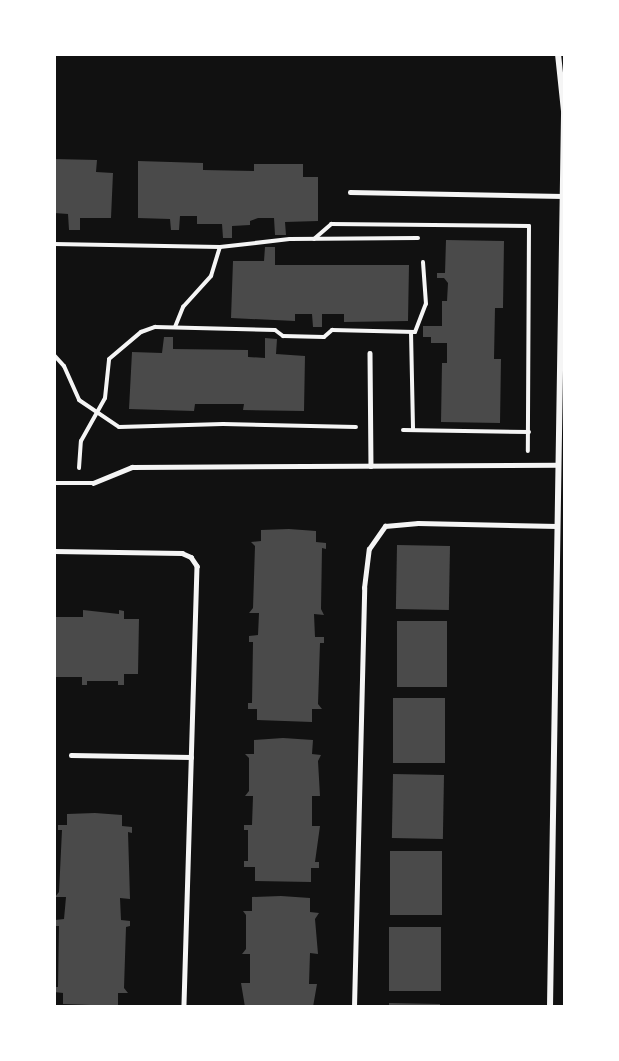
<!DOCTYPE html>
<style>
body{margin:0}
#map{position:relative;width:619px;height:1061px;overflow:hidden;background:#111;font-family:Inter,sans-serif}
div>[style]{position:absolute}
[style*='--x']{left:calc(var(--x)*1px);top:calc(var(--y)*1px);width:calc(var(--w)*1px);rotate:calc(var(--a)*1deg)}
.building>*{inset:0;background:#4a4a4a;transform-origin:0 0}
.path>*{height:4px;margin:-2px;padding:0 2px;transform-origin:2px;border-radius:2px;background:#f5f5f5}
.service>*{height:4.5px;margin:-2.25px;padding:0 2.25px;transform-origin:2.25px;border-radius:2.25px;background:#f5f5f5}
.minor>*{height:6px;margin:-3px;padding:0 3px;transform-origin:3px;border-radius:3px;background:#f5f5f5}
span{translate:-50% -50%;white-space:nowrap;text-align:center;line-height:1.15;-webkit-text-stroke:5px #fff;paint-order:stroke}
.frame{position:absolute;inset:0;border:56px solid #fff;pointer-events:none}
</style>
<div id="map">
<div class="building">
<div style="clip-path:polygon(54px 159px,97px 160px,96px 172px,113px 173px,111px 218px,80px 218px,80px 230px,69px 230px,68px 214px,54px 213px)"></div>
<div style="clip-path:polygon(138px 161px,203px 163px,203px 170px,254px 171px,254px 164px,303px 164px,303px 177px,318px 177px,318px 221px,285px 222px,286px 235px,275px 235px,274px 218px,258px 218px,250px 221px,250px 225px,232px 226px,232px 238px,223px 238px,222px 224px,197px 224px,197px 216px,180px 216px,179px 230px,171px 230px,170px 219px,138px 218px)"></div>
<div style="clip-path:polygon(446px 240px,504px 241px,503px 308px,495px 308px,494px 359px,501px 359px,500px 423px,441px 422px,442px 363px,447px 363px,447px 343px,431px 343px,431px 337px,423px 337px,423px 326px,442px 326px,442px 301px,447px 301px,448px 283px,444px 278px,437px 278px,437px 273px,445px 273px)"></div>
<div style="clip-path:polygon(265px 247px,275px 247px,275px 265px,409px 265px,408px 321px,344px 322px,344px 314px,322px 314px,322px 327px,313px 327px,312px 314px,295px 314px,295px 321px,231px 318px,233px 261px,264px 261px)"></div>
<div style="clip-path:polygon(164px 337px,173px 337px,173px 349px,248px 350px,248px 357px,265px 358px,265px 338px,277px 339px,276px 354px,305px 356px,304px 411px,243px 410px,244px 404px,195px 404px,194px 411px,129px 409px,132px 352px,162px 353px)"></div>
<div style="clip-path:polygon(289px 529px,316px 531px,316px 542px,326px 543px,326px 549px,322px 548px,321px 609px,324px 615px,314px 614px,315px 637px,324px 637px,324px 643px,320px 643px,318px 704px,322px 709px,312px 709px,312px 722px,257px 720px,257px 709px,248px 709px,248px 703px,252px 703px,253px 642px,249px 642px,249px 636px,258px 635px,259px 613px,249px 613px,253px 608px,255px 546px,251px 542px,261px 541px,261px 530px)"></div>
<div style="left:397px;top:545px;width:53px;height:64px;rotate:1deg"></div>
<div style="clip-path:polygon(83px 610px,119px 614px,119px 610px,124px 611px,124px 619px,139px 619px,138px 674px,124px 674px,124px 685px,118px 685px,118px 681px,87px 681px,87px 685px,82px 685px,82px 677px,54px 677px,54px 617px,83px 617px)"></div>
<div style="left:397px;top:621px;width:50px;height:66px"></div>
<div style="left:393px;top:698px;width:52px;height:65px"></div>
<div style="clip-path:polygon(283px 738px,313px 740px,312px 754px,321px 755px,318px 761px,320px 796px,312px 796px,312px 826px,320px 826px,315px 862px,319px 862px,319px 868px,311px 868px,311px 882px,255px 881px,255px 867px,244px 867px,244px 861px,248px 861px,248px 830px,244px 830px,244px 825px,252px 825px,253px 796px,245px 796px,249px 791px,249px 758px,245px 754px,254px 754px,254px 740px)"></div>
<div style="left:393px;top:774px;width:51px;height:64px;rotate:1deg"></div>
<div style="clip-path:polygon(95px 813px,122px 815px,122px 826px,132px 827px,132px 833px,128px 832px,130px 899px,120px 898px,121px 920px,130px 921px,130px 926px,126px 927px,124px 988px,128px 993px,118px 993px,118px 1006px,63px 1004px,63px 993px,54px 992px,54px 987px,58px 987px,59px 926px,55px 926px,55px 920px,64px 919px,66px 897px,55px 897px,59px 892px,62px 830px,58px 830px,58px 825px,67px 825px,67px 814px)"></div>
<div style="left:390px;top:851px;width:52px;height:64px"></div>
<div style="clip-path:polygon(281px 896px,310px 898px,310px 912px,319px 913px,315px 919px,318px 954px,310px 953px,309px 984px,317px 984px,313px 1007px,245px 1007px,241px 983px,250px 983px,250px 954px,242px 954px,246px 949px,246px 915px,243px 911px,252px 911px,252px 897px)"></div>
<div style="left:389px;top:927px;width:52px;height:64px"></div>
<div style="clip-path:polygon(389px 1003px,440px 1004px,440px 1007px,389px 1007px)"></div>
</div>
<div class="path">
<div style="--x:314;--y:239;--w:23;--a:-41"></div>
<div style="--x:331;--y:224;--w:198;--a:0.6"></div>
<div style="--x:529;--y:226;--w:225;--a:90.3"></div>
<div style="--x:54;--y:244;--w:166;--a:1"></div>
<div style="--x:175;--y:327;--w:22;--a:-68"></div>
<div style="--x:183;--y:307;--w:42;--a:-47.9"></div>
<div style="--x:211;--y:276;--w:30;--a:-73"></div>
<div style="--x:220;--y:247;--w:70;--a:-6.5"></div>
<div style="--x:290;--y:239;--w:128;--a:-0.4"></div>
<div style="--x:411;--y:332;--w:98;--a:88.8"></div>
<div style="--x:54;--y:355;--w:15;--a:48"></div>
<div style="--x:64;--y:366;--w:37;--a:66"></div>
<div style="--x:79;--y:400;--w:48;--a:34"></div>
<div style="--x:119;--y:427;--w:104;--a:-1.7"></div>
<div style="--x:223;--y:424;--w:133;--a:1.3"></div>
<div style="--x:403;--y:430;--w:126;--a:0.9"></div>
<div style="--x:79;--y:468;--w:27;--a:-86"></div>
<div style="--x:81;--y:441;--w:49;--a:-60.8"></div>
<div style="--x:105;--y:398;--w:39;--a:-84"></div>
<div style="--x:109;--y:359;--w:42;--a:-40.2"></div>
<div style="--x:141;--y:332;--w:15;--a:-20"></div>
<div style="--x:155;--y:327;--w:120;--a:1.4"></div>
<div style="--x:275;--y:330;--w:10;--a:37"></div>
<div style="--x:283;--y:336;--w:41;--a:1.4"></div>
<div style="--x:324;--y:337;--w:11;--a:-41"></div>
<div style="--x:332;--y:330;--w:83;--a:1.4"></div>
<div style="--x:415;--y:332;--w:30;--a:-69"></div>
<div style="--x:426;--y:304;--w:42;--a:-94.1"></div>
</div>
<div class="service">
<div style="--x:350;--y:192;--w:213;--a:1.1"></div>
<div style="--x:370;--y:353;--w:113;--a:89.5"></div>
<div style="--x:54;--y:483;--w:39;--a:0"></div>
<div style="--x:93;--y:483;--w:42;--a:-22.3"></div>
<div style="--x:132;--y:467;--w:426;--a:-0.3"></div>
<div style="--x:54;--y:551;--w:128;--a:0.9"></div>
<div style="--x:182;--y:553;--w:10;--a:24"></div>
<div style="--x:191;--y:557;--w:11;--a:56"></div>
<div style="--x:197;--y:566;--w:441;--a:91.7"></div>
<div style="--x:71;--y:755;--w:120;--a:1"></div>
<div style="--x:354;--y:1007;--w:419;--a:-88.6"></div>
<div style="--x:364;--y:588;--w:39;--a:-83"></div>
<div style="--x:369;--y:549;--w:28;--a:-55"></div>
<div style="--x:385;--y:526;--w:33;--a:-5"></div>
<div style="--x:418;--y:523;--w:139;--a:1.2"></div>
</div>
<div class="minor">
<div style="--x:550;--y:1007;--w:896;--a:-89.1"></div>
<div style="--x:564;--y:111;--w:57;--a:-96"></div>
</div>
<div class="frame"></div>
</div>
